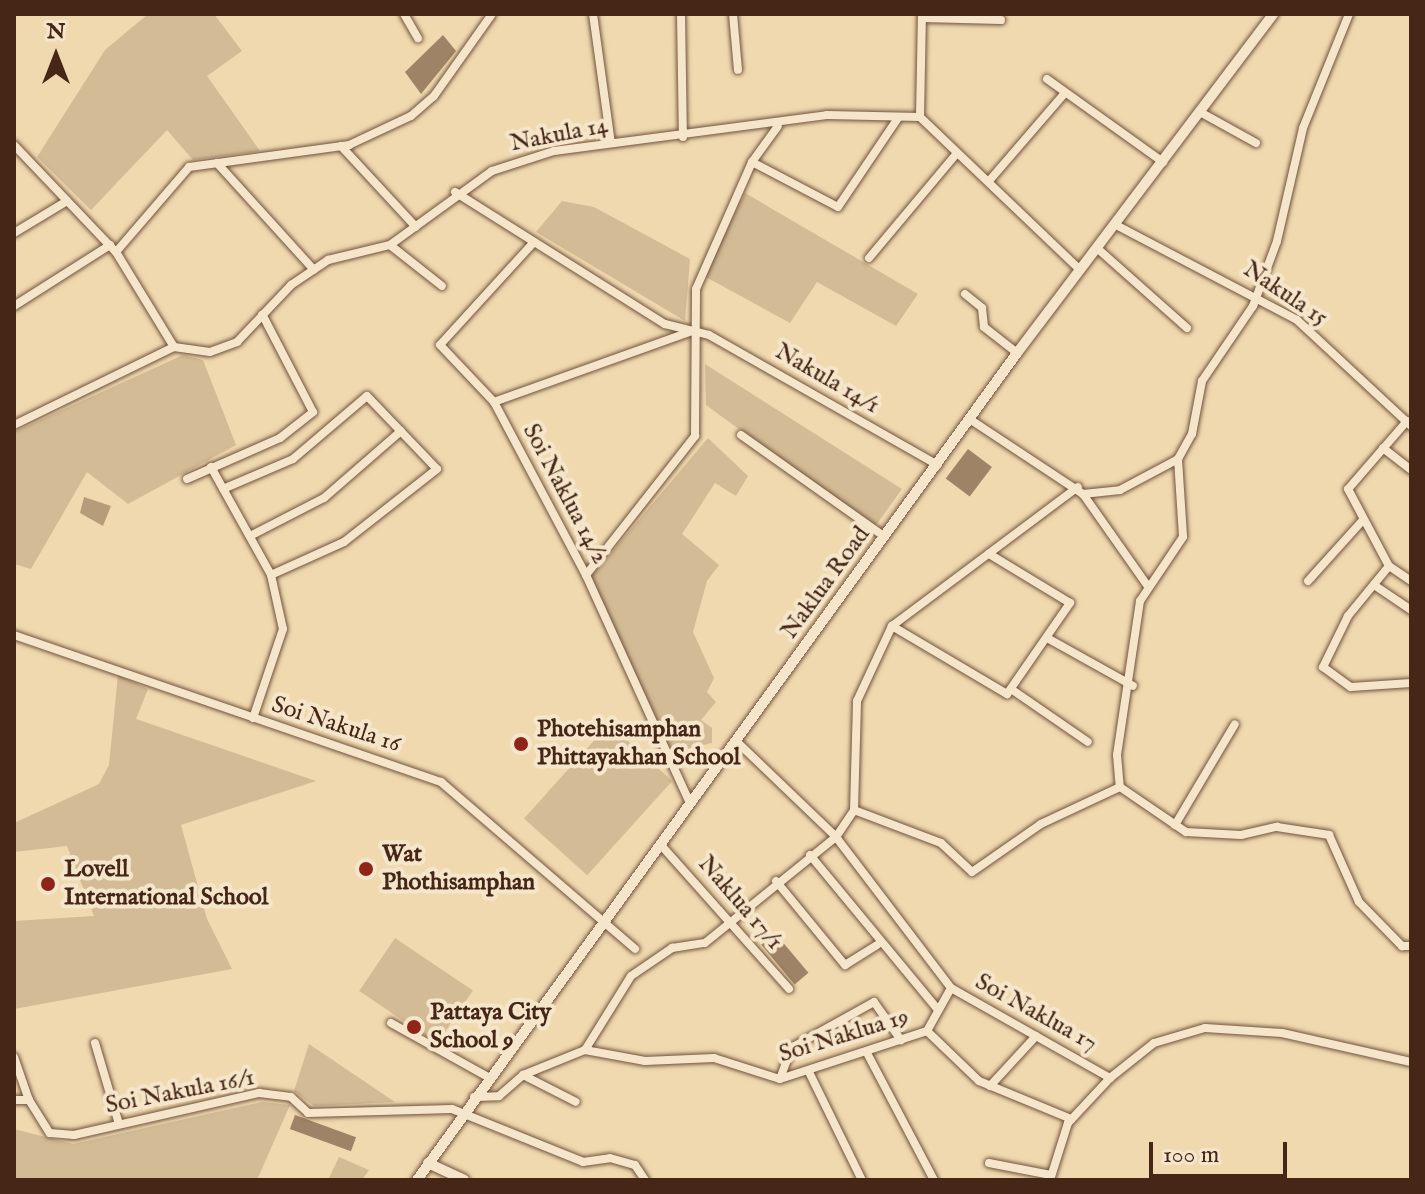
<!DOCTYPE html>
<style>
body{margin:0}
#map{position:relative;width:1425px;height:1194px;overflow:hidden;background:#f0d9af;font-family:"IM FELL English",serif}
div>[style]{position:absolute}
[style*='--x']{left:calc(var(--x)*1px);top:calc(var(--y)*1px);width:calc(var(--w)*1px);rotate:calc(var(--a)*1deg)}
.green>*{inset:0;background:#d3bb95;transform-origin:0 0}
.water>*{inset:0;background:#b69c7b}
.building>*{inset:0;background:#9e8366;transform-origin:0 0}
.roads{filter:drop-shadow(0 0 2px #70533d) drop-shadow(0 0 2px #70533d)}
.minor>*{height:8px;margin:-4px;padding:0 4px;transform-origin:4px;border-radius:4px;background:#f5e6cb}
.tertiary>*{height:10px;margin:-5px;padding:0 5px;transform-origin:5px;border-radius:5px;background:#f5e6cb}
.dots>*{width:22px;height:22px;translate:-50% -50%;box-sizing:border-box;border:4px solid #f5e6cb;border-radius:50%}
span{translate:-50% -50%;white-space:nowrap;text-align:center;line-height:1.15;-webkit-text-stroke:8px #f5e6cb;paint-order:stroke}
.street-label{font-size:24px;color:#452617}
.poi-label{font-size:24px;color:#452617;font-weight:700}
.left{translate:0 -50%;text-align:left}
.frame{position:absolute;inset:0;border:16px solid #452617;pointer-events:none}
.north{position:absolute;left:16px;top:16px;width:80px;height:80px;-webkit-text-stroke:6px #f5e6cb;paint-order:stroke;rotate:0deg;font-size:22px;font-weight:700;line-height:32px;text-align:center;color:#452617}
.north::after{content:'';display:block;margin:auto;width:28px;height:36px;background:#452617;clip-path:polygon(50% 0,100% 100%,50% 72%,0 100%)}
.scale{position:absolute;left:1149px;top:1142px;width:138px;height:36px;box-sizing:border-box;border:4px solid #452617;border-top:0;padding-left:10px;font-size:24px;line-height:28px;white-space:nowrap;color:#452617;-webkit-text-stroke:6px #f5e6cb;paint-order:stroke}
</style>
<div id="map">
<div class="green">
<div style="clip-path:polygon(148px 14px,214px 14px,242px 51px,207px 76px,260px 151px,193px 160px,167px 130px,91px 210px,37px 157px,105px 50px)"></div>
<div style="clip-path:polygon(745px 193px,918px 294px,896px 326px,817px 282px,790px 323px,704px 276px)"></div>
<div style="clip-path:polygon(562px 201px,594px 207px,690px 259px,685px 321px,536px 232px)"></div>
<div style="clip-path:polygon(183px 355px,203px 360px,236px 445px,128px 504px,87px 472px,31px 569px,14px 564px,14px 432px)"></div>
<div style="clip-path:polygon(705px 364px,902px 489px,874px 528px,706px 405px)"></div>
<div style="clip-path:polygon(708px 438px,748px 476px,736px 496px,715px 483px,682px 534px,719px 565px,707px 581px,693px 632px,714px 678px,707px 692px,716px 702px,701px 720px,712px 728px,712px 743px,669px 753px,590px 578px)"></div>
<div style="clip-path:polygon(118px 675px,148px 689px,136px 719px,316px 781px,181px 825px,207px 919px,232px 969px,14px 1009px,14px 921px,94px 916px,67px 846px,14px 852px,14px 823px,99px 784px,109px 765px)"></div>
<div style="left:609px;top:724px;width:85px;height:127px;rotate:42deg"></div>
<div style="left:395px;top:938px;width:94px;height:64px;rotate:34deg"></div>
<div style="clip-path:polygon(309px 1044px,395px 1102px,314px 1106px,294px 1091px)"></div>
<div style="clip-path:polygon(262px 1102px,290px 1105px,257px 1180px,14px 1180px,14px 1129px,73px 1144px)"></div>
<div style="clip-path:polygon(339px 1157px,369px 1170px,362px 1180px,328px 1180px)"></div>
</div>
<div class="water">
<div style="clip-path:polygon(84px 497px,111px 506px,103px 526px,80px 513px)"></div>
</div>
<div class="building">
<div style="clip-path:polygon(443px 35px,456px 51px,421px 94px,405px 72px)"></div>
<div style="left:968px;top:449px;width:30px;height:37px;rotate:37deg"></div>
<div style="left:775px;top:933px;width:52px;height:18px;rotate:50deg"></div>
<div style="left:295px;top:1115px;width:65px;height:15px;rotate:20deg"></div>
</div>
<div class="roads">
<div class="minor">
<div style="--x:404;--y:14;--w:28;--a:60"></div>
<div style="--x:593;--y:14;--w:130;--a:82.1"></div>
<div style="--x:681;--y:14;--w:123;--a:89.1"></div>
<div style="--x:733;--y:14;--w:56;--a:84.9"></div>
<div style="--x:922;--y:18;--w:79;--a:1.5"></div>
<div style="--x:1047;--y:79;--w:143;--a:35.6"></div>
<div style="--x:1200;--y:112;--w:64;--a:29"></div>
<div style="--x:920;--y:117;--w:103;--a:-88.9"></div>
<div style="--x:14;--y:145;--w:148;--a:46.4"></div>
<div style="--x:116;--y:252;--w:111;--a:58.6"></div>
<div style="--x:341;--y:146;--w:110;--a:47.2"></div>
<div style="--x:752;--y:162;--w:97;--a:27.6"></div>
<div style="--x:838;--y:207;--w:107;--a:-56"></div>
<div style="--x:217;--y:163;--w:144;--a:47.8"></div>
<div style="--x:989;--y:181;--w:116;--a:-49.2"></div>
<div style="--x:455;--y:192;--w:248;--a:32.2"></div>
<div style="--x:665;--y:324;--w:45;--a:14"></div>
<div style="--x:709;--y:335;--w:263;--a:29.6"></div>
<div style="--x:1116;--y:225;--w:204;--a:27.7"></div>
<div style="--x:1297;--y:320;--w:156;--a:42.9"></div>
<div style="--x:14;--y:233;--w:62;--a:-31.1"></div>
<div style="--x:534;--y:242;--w:139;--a:132.4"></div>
<div style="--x:440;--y:345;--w:79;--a:46.5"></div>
<div style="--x:494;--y:402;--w:196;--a:62"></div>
<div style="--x:586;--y:575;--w:251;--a:65.5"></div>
<div style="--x:390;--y:245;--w:66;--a:38.3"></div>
<div style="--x:1098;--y:249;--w:119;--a:41.6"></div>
<div style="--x:116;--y:252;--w:112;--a:-49.3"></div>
<div style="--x:189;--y:167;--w:162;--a:-7.8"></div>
<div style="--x:349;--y:145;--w:68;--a:-25.1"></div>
<div style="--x:411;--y:116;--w:30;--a:-41"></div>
<div style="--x:434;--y:96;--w:100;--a:-54.7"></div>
<div style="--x:869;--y:258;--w:137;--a:-50"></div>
<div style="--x:965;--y:294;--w:22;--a:39"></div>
<div style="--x:982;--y:308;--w:19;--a:84"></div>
<div style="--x:984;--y:327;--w:42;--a:38.2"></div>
<div style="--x:14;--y:306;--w:114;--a:-32.4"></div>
<div style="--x:494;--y:402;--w:214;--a:-19.7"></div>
<div style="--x:971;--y:420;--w:134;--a:33.5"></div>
<div style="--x:1083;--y:494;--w:37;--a:-6"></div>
<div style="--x:1120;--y:490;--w:66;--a:-28.1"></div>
<div style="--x:1178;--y:459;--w:29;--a:-61"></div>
<div style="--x:1192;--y:434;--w:54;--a:-79.3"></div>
<div style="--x:1202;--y:381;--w:91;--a:-55.8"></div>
<div style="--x:1253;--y:306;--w:69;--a:-69.7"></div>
<div style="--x:1277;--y:241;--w:116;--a:-77"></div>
<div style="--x:1303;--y:128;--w:123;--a:-68"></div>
<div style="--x:1407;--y:421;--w:90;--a:130.9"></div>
<div style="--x:1348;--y:489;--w:87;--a:62"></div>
<div style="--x:1389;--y:566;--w:27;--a:34"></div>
<div style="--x:14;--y:425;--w:178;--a:-26"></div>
<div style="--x:174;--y:347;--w:36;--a:8"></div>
<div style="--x:210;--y:352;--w:29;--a:-20"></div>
<div style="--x:237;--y:342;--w:79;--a:-46.5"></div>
<div style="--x:291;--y:285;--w:45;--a:-34"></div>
<div style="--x:328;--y:260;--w:64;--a:-13.6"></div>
<div style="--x:390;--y:245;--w:126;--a:-36"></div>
<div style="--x:492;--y:171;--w:65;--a:-17.9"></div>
<div style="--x:554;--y:151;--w:275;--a:-7.5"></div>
<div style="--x:827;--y:115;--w:93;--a:1.2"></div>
<div style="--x:920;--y:117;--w:221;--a:43.7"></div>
<div style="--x:741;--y:435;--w:176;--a:35.3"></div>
<div style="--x:1383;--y:448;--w:36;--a:38"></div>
<div style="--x:1178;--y:459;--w:78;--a:86.3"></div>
<div style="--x:1183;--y:537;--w:77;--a:123.9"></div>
<div style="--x:1140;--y:601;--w:156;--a:98.5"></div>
<div style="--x:1117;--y:755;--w:32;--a:85"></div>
<div style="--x:1120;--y:787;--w:80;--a:34.3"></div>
<div style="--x:1186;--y:832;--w:55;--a:3.1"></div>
<div style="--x:1241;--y:835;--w:37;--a:-13"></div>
<div style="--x:1277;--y:827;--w:53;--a:8.7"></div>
<div style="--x:1329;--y:835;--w:73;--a:65.9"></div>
<div style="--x:1359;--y:902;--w:62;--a:45.7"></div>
<div style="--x:1402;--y:946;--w:9;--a:0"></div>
<div style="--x:211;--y:467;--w:124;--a:60.9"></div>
<div style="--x:271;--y:575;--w:55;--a:77.5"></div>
<div style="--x:283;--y:629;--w:94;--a:108.6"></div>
<div style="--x:187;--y:479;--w:102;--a:-23.8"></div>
<div style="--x:280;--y:438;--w:42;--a:-38.2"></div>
<div style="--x:313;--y:412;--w:110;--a:-117.5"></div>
<div style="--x:223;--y:489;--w:76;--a:-23.2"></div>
<div style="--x:293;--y:459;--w:97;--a:-40.4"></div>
<div style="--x:367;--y:396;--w:101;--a:46.2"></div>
<div style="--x:437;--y:469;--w:118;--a:141.9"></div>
<div style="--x:344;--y:542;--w:80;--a:155.7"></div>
<div style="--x:1083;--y:494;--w:111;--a:54.9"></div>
<div style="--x:250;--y:536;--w:83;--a:-27.2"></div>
<div style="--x:324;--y:498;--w:102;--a:-41"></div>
<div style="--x:1389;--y:566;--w:65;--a:129.4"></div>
<div style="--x:1348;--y:616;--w:57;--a:116.1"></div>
<div style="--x:1323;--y:667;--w:34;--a:36"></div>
<div style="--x:1351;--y:687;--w:60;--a:-3.8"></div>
<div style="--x:586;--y:575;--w:177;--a:-51.9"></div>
<div style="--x:695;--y:436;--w:147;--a:-89.6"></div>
<div style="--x:696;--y:289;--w:139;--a:-66.2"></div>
<div style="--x:752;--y:162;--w:44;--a:-54.2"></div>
<div style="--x:1308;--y:581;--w:82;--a:-48"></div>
<div style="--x:1374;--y:585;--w:45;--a:34"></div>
<div style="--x:892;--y:626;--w:134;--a:30.6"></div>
<div style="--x:1007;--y:694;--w:111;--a:-55.3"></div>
<div style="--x:1070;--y:603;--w:95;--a:-148.8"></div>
<div style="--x:14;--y:635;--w:452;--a:19"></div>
<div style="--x:441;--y:782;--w:256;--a:40.7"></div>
<div style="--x:1049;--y:639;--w:96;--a:29.2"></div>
<div style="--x:1011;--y:689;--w:93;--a:34.5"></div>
<div style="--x:736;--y:741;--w:139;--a:43.8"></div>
<div style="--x:836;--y:837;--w:190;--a:52.7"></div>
<div style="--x:951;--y:988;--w:183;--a:29.5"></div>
<div style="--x:1110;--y:1078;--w:56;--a:-38.5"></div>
<div style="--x:1154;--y:1043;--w:53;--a:-16.4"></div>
<div style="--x:1205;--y:1028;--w:77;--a:3.7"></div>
<div style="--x:1282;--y:1033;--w:132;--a:12.7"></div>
<div style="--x:854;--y:810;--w:93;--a:20.8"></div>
<div style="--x:941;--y:843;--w:42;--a:43.1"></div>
<div style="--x:972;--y:872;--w:84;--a:-34.8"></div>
<div style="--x:1041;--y:824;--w:87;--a:-25.1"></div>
<div style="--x:1175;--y:825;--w:117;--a:-59.3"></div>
<div style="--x:660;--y:844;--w:194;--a:48.3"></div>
<div style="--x:810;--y:855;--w:201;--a:50.4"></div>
<div style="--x:776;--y:881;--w:109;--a:50.6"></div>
<div style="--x:845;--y:965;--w:38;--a:-32"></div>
<div style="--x:391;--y:1023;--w:111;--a:29.1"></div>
<div style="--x:927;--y:1031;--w:49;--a:-60.8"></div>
<div style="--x:95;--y:1043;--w:84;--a:73.5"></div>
<div style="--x:585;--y:1050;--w:87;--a:-58.1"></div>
<div style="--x:631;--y:976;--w:50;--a:-34.3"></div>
<div style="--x:672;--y:948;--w:33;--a:-9"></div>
<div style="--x:705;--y:943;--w:169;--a:-39"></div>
<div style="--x:836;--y:837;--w:32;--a:-56"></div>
<div style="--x:854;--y:810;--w:109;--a:-88.4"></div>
<div style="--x:857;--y:701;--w:83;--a:-65"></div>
<div style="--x:892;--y:626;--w:232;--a:-36.8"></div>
<div style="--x:867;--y:1053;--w:144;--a:62.2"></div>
<div style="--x:14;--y:1057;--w:46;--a:70.8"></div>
<div style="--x:809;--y:1072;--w:120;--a:63.9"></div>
<div style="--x:523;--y:1075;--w:59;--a:27"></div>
<div style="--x:780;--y:1079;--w:33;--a:-70"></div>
<div style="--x:791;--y:1048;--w:95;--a:-29"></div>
<div style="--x:874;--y:1002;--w:47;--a:54.6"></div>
<div style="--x:990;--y:1086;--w:68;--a:-47.4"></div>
<div style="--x:474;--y:1097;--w:25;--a:-2"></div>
<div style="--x:499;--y:1096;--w:32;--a:-41"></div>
<div style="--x:523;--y:1075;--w:67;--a:-22"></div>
<div style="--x:585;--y:1050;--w:61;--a:10.4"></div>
<div style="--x:645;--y:1061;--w:69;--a:-2.5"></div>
<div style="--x:714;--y:1058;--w:69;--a:17.7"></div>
<div style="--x:780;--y:1079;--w:155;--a:-18.1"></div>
<div style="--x:927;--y:1031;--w:72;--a:43.9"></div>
<div style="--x:979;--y:1081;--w:100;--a:22.4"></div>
<div style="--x:14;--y:1100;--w:15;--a:0"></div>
<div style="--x:29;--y:1100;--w:39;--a:58"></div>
<div style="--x:50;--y:1133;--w:24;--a:5"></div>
<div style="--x:74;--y:1135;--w:190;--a:-12.8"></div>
<div style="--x:259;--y:1093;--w:32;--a:7"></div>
<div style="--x:291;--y:1097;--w:23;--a:43"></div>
<div style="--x:308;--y:1113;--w:144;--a:-1.6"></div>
<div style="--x:452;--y:1109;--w:141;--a:22"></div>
<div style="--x:583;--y:1162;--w:27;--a:-8"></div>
<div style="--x:610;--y:1158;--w:26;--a:16"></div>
<div style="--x:635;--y:1165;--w:18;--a:56"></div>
<div style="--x:989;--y:1163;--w:63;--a:11"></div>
<div style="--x:1050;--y:1180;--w:60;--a:-72.5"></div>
<div style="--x:1068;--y:1123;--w:62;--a:-47"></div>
</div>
<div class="tertiary">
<div style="--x:428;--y:1163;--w:40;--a:25"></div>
<div style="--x:417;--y:1180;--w:1022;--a:-54.04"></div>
<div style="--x:1017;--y:353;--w:425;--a:-52.9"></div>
</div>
</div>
<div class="dots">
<div style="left:521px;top:744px;background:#8f2418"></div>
<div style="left:366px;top:869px;background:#8f2418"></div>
<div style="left:48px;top:884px;background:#8f2418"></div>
<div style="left:414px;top:1027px;background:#8f2418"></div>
</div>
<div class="street-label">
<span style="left:559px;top:135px;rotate:-11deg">Nakula 14</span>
<span style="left:1285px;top:294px;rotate:34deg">Nakula 15</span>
<span style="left:827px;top:379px;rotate:30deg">Nakula 14/1</span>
<span style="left:565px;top:494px;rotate:62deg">Soi Naklua 14/2</span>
<span style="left:826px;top:583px;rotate:-54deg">Naklua Road</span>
<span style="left:336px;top:725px;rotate:18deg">Soi Nakula 16</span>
<span style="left:740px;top:903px;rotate:49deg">Naklua 17/1</span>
<span style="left:1036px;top:1013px;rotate:29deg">Soi Naklua 17</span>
<span style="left:844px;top:1036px;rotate:-17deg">Soi Naklua 19</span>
<span style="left:180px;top:1092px;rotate:-11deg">Soi Nakula 16/1</span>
</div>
<div class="poi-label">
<span class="left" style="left:537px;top:744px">Photehisamphan<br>Phittayakhan School</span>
<span class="left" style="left:382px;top:869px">Wat<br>Phothisamphan</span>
<span class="left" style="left:64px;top:884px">Lovell<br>International School</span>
<span class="left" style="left:430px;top:1027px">Pattaya City<br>School 9</span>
</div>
<div class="frame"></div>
<div class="north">N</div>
<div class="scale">100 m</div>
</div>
